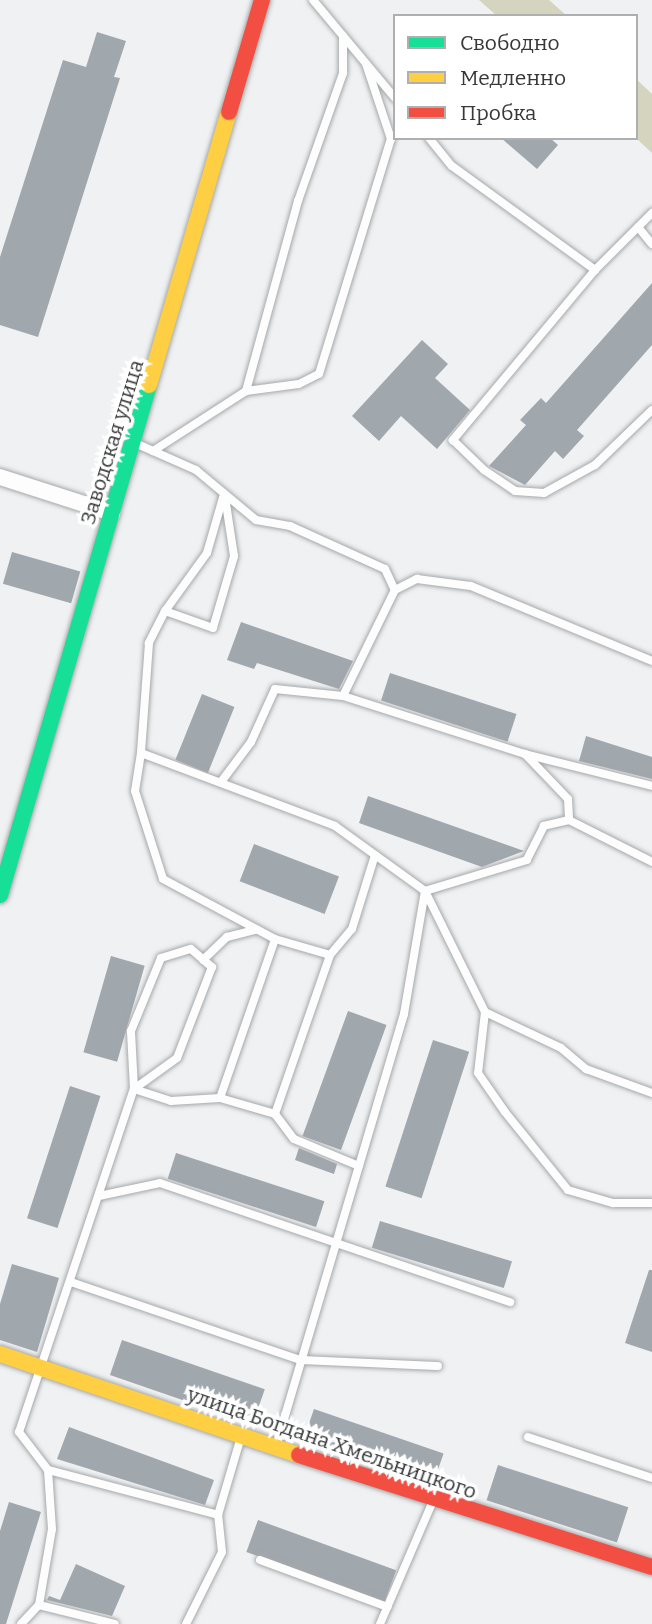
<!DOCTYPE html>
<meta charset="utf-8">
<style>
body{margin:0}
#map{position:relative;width:652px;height:1624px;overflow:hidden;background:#eff1f3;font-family:Bitter,serif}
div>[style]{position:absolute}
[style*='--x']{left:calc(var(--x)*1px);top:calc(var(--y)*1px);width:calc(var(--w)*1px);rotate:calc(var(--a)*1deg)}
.forest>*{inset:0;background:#d4d4bf}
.building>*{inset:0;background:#a0a7ad;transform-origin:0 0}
.roads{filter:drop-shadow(0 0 2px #a6a8a9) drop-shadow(0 0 2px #a6a8a9)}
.lane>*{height:8px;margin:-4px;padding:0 4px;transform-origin:4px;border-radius:4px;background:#fdfdfd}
.street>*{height:16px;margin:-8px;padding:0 8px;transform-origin:8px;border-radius:8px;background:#fdfdfd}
.fast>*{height:16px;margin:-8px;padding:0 8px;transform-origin:8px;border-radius:8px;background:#16e098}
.slow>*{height:16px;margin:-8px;padding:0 8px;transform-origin:8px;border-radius:8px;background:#ffcf43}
.jam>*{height:16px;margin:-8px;padding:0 8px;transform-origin:8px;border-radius:8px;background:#f24e42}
span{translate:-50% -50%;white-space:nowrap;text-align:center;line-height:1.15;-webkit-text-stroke:7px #fff;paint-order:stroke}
.street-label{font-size:21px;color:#373839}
.legend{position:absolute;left:393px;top:14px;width:245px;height:126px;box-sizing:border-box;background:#fff;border:2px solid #afafb0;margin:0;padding:9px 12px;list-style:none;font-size:21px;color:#373839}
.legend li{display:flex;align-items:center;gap:14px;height:35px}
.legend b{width:35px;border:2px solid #afafb0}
</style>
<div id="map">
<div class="forest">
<div style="clip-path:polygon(479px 0,549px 0,567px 16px,497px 16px)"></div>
<div style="clip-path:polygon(636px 79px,652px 94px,652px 153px,636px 138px)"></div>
</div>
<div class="building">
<div style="clip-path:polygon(97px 32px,126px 41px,114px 77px,120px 78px,38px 337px,0 325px,0 257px,63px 60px,86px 67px)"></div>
<div style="clip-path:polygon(501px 138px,550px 138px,558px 145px,537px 169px)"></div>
<div style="clip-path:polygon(652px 283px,652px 345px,577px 430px,584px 436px,563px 459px,555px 451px,525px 485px,489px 466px,526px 425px,520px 420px,541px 398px,546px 403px)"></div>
<div style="clip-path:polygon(422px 340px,448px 364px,435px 378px,470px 410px,437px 449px,401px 416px,379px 441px,352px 416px)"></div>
<div style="left:12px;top:552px;width:71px;height:33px;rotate:16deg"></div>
<div style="clip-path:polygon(241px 622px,353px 661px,339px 689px,257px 663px,254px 669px,227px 660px)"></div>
<div style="left:390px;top:673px;width:133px;height:29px;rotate:18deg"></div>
<div style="left:202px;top:694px;width:35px;height:71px;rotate:22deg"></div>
<div style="clip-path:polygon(586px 736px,652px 757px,652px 779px,579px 761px)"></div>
<div style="clip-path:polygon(368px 796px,524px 851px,482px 867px,359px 823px)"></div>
<div style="left:254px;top:844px;width:91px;height:40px;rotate:21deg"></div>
<div style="left:111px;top:956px;width:35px;height:100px;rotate:16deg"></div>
<div style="left:348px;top:1011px;width:41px;height:133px;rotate:20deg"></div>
<div style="left:433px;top:1040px;width:38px;height:154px;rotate:18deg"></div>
<div style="left:70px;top:1086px;width:32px;height:139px;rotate:18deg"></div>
<div style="clip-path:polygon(299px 1148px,337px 1164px,334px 1174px,295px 1160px)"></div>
<div style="left:176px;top:1153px;width:156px;height:27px;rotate:18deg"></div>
<div style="left:380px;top:1221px;width:138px;height:28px;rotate:17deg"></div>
<div style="clip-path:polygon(12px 1264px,59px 1278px,37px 1352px,0 1340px,0 1304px)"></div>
<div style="clip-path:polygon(649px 1270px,652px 1270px,652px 1352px,625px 1343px)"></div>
<div style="left:122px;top:1340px;width:151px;height:37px;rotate:19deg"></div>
<div style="left:314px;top:1409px;width:137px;height:35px;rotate:19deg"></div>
<div style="clip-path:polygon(69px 1427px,214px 1480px,205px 1505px,57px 1459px)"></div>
<div style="left:498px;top:1465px;width:137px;height:37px;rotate:18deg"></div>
<div style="clip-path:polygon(9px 1502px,41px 1512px,6px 1624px,0 1624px,0 1531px)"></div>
<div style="left:258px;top:1520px;width:147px;height:34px;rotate:20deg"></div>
<div style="clip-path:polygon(76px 1564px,125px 1586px,112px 1616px,47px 1600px,49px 1596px,60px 1600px)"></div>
</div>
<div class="roads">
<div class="lane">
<div style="--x:313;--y:0;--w:128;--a:50.1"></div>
<div style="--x:429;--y:138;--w:36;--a:51"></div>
<div style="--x:452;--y:166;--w:177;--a:36"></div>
<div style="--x:595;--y:270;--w:81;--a:-45"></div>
<div style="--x:638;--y:227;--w:22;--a:51"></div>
<div style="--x:595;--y:270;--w:222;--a:129.9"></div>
<div style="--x:453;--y:440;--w:43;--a:44.1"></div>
<div style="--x:484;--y:470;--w:37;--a:34"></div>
<div style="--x:515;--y:491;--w:29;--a:4"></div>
<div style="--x:544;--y:493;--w:58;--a:-28.8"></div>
<div style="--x:595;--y:465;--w:79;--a:-44"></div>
<div style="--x:246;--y:391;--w:53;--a:-7.5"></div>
<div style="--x:299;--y:384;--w:22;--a:-27"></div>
<div style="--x:319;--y:374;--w:246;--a:-73"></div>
<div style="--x:391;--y:139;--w:79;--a:-108.4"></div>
<div style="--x:135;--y:443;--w:67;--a:23.9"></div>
<div style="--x:196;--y:470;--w:78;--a:39.8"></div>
<div style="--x:256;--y:520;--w:35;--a:10"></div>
<div style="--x:290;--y:526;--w:104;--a:24.4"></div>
<div style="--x:385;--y:569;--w:23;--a:65"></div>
<div style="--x:153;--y:451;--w:111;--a:-32.8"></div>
<div style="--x:246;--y:391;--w:197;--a:-74.7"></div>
<div style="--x:298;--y:201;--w:136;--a:-70.6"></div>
<div style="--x:343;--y:73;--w:37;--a:-90"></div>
<div style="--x:224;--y:494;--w:61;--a:106.1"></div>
<div style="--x:207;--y:553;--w:72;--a:125.9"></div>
<div style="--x:165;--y:611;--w:36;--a:117"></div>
<div style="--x:149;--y:643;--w:110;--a:94.2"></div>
<div style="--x:141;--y:753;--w:207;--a:20.6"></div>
<div style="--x:335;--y:826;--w:111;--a:35.8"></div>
<div style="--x:425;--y:891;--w:125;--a:99.7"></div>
<div style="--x:404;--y:1014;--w:451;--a:106.5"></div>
<div style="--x:165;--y:611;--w:51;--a:19.5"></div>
<div style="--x:213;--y:628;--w:75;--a:-73.7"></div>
<div style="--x:234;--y:556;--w:60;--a:-98.7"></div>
<div style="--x:343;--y:696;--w:118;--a:-63.9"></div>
<div style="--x:395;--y:590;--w:25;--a:-27"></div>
<div style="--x:417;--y:579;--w:54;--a:7.4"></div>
<div style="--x:471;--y:586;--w:196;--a:22.5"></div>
<div style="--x:141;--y:753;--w:38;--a:99"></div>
<div style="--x:135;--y:791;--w:92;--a:72.3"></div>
<div style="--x:163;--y:879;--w:127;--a:28.2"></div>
<div style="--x:275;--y:939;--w:57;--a:16.2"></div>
<div style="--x:525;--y:754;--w:131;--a:14.1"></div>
<div style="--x:221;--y:782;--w:50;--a:-53.1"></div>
<div style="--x:251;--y:742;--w:58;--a:-65.6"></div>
<div style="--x:275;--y:689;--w:68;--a:5.9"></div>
<div style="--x:343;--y:696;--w:191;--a:17.7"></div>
<div style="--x:525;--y:754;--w:62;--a:46.3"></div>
<div style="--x:568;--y:799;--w:21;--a:87"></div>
<div style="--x:569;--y:820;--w:93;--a:26.8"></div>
<div style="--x:569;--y:820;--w:26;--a:167"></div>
<div style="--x:544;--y:826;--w:38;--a:117"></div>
<div style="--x:527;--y:860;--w:107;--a:163.1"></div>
<div style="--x:425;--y:891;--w:135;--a:63.6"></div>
<div style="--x:485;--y:1012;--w:61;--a:96.5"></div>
<div style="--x:478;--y:1073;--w:47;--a:55.3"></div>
<div style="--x:505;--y:1112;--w:100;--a:51.1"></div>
<div style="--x:568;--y:1190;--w:47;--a:16.1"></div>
<div style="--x:613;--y:1203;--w:39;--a:0"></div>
<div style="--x:203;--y:960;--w:33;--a:-44"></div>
<div style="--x:227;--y:937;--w:30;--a:-14"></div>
<div style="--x:485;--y:1012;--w:84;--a:25.3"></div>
<div style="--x:561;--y:1048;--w:33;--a:40"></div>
<div style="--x:586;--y:1069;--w:70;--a:20"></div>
<div style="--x:134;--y:1089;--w:39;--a:18"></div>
<div style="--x:171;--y:1101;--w:49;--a:-3.5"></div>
<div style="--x:220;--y:1098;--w:57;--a:16.2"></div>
<div style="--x:275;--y:1114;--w:31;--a:53"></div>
<div style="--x:294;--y:1139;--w:70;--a:22.6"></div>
<div style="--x:220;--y:1098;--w:168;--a:-70.9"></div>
<div style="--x:275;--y:1114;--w:168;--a:-70.9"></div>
<div style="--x:330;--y:955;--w:34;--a:-50"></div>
<div style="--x:352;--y:929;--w:77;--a:-72.7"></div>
<div style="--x:99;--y:1196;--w:62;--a:-12"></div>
<div style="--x:160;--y:1183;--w:370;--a:18.8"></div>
<div style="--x:71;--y:1282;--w:242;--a:18.8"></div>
<div style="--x:300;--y:1360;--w:138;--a:2.5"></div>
<div style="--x:528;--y:1437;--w:131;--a:18.3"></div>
<div style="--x:48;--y:1470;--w:176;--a:14.8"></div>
<div style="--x:260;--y:1560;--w:136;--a:20.2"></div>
<div style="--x:39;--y:1605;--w:78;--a:14"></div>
<div style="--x:21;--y:1624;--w:26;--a:-47"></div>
<div style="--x:39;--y:1605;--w:77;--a:-80.3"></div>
<div style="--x:52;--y:1529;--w:59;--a:-93.9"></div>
<div style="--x:48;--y:1470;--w:48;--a:-127.3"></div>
<div style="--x:19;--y:1432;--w:362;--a:-71.5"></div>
<div style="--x:134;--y:1089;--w:58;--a:-93"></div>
<div style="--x:131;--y:1031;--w:79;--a:-67.7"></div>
<div style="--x:161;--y:958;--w:31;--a:-17"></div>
<div style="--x:191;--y:949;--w:28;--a:41"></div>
<div style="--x:212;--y:967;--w:97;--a:111"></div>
<div style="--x:177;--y:1058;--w:53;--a:144.2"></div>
<div style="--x:186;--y:1624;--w:80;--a:-63.4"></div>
<div style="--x:222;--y:1552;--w:37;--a:-96"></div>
<div style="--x:218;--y:1515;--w:81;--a:-73.6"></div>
<div style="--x:380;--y:1624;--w:132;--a:-66.7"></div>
</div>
<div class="street">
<div style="--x:0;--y:477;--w:118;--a:17.8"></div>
</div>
<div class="fast">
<div style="--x:0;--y:895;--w:531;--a:-73.71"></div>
</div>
<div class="slow">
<div style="--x:149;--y:385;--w:284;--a:-73.7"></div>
<div style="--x:0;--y:1354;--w:316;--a:18.7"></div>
</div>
<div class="jam">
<div style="--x:229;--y:112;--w:117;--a:-73.6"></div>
<div style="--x:299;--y:1455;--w:370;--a:17.6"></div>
</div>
</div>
<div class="street-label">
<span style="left:112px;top:442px;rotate:-73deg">Заводская улица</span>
<span style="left:332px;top:1443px;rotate:19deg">улица Богдана Хмельницкого</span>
</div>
<ul class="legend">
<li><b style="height:9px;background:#16e098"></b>Свободно</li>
<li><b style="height:9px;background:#ffcf43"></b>Медленно</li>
<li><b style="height:9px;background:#f24e42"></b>Пробка</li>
</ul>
</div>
